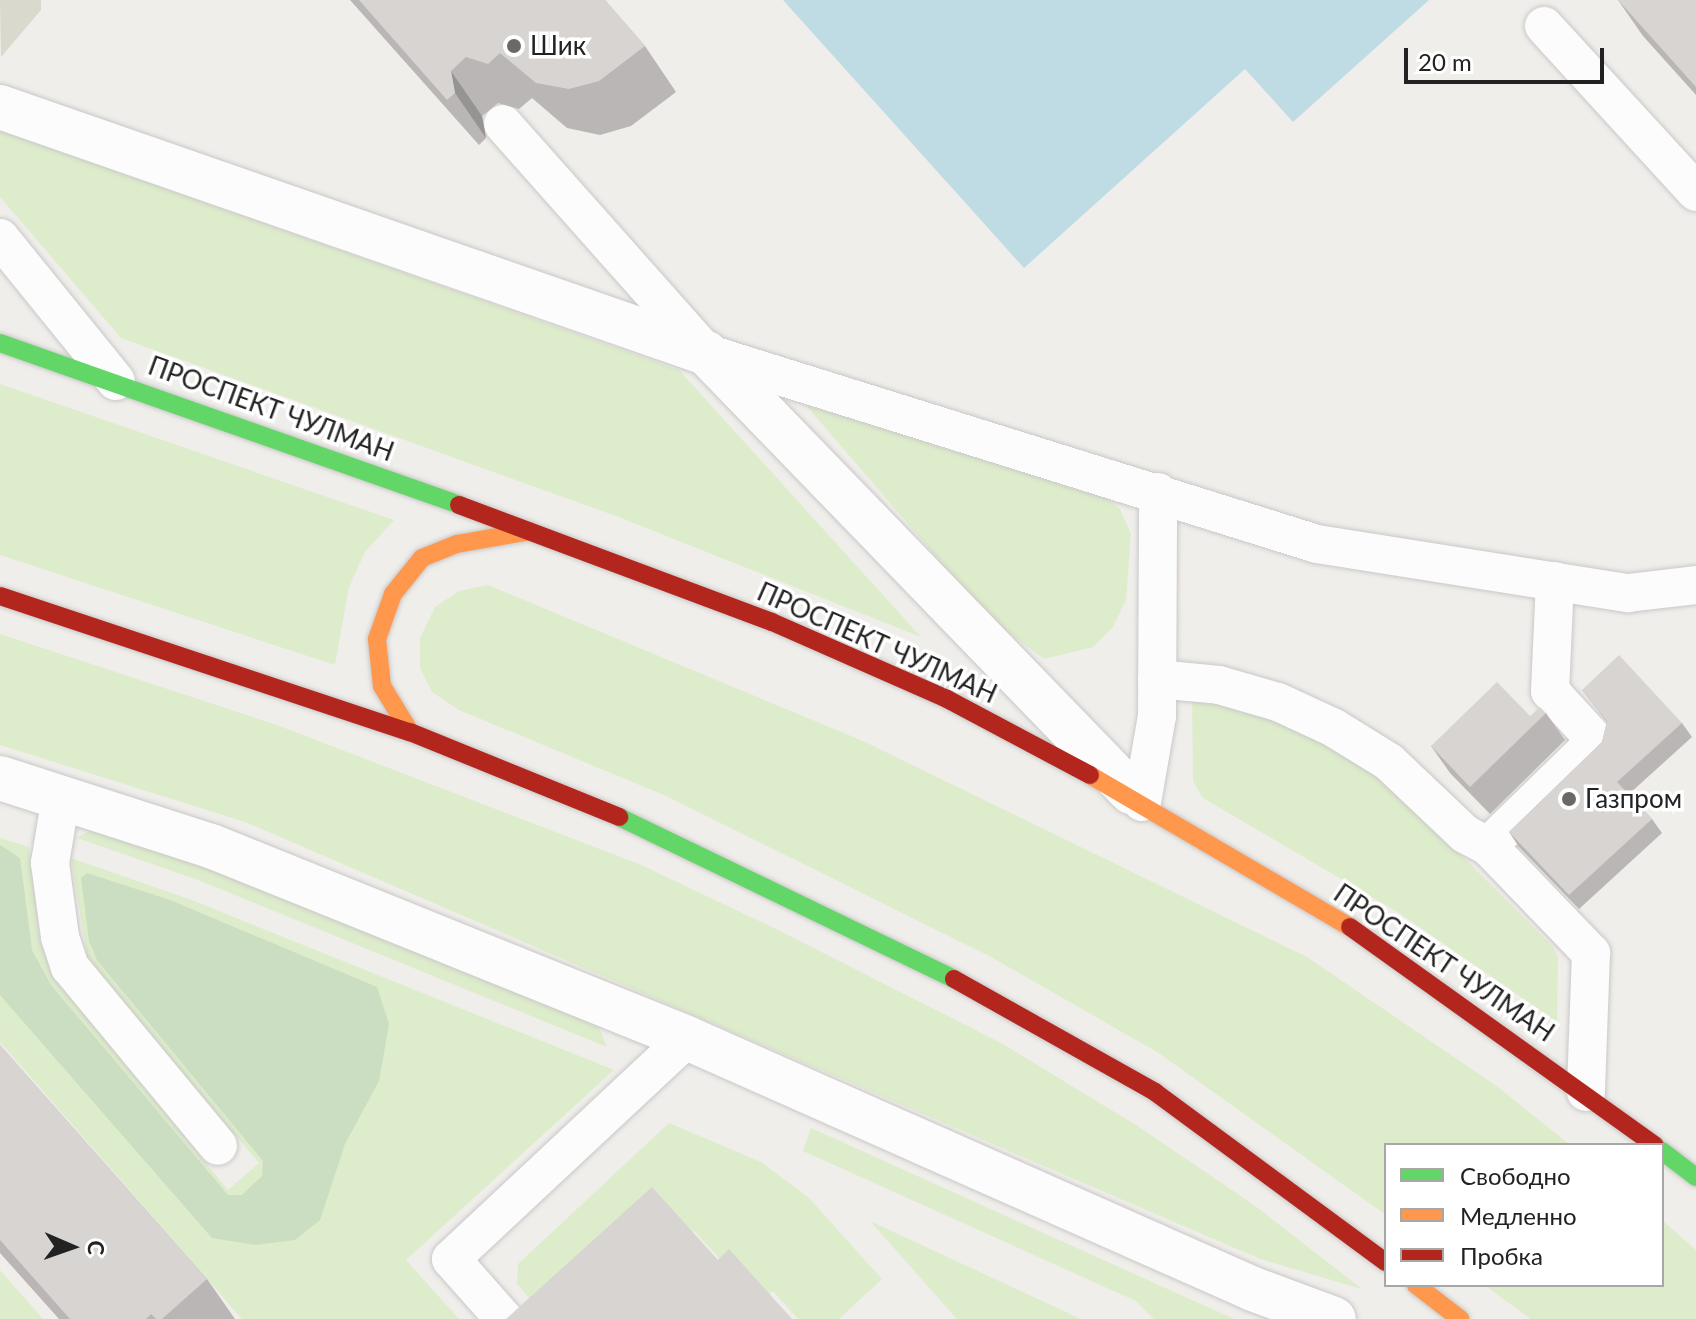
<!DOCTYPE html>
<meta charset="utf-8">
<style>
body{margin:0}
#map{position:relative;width:1696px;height:1319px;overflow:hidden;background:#f0eeeb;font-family:Lato,sans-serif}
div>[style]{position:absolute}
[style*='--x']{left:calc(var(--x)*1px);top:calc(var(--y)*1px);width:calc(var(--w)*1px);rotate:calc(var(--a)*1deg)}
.construction>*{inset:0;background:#d9d9cd}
.grass>*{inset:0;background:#ddeccb}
.forest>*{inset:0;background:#cbdec1}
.water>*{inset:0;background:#bfdbe3}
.roads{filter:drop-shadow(0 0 2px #c9c8c7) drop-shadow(0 0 2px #c9c8c7)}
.lane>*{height:38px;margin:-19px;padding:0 19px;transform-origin:19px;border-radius:19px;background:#fdfcfc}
.street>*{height:44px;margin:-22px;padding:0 22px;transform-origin:22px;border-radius:22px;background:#fdfcfc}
.fast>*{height:18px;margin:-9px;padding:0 9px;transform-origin:9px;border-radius:9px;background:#63d668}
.slow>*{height:18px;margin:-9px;padding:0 9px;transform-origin:9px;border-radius:9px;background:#ff974d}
.jam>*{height:18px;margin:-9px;padding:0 9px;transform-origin:9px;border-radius:9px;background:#b3261e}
.wall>*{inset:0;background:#b9b6b5}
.shaded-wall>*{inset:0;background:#969493}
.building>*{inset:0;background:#d7d4d2}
.dots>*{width:22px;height:22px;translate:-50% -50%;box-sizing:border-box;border:4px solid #fff;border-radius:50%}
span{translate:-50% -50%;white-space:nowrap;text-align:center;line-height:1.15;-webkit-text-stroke:7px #fff;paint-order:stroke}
.poi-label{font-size:26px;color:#222}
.left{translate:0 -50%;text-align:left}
.street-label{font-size:26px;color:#222}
.legend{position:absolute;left:1384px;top:1143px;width:280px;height:144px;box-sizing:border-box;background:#fff;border:2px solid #a7a7a7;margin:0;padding:10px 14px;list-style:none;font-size:24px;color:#222}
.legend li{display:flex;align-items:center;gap:16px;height:40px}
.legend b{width:40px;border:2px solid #a7a7a7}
.north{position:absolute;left:32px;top:1207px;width:80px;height:80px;-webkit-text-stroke:6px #fff;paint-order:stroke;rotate:92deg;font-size:22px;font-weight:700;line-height:32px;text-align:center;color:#222}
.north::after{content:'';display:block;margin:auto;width:28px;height:36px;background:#222;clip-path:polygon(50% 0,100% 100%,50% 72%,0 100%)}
.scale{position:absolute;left:1404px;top:48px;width:200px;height:36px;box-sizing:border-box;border:4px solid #222;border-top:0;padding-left:10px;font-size:24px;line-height:28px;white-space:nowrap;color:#222;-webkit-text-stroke:6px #fff;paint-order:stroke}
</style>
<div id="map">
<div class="construction">
<div style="clip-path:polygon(0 0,41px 0,41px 10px,1px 57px)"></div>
</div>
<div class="grass">
<div style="clip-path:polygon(0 130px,679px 370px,921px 637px,616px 516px,121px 338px,0 197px)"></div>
<div style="clip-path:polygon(0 384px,394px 520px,365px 552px,349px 587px,335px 665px,0 555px)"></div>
<div style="clip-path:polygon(803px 402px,1099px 492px,1120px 509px,1131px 534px,1126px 600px,1113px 627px,1093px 647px,1044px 659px,990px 619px)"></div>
<div style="clip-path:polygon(488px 585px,863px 741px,1307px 957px,1498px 1087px,1570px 1145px,1386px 1145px,1386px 1215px,1157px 1052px,991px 957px,666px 796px,459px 710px,432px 692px,420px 668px,420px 638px,435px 607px,459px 591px)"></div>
<div style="clip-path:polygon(0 634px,277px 725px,639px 864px,776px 929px,1003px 1044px,1136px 1125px,1254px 1205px,1362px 1289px,1260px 1259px,245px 822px,0 745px)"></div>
<div style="clip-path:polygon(1192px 697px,1300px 726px,1385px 779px,1553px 947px,1558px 958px,1557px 1022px,1399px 913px,1203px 798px,1193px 781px)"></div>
<div style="clip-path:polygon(93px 829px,203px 867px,598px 1025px,607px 1047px,198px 880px,77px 838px)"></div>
<div style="clip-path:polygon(0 838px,29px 847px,40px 941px,55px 979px,228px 1190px,259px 1163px,88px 962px,71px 858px,189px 899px,614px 1070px,406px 1260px,459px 1319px,242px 1319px,0 1042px)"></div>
<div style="clip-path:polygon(669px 1123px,761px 1162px,808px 1197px,882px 1279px,839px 1319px,798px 1319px,773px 1291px,760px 1303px,694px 1231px,598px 1319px,547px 1319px,517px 1284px,518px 1264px)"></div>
<div style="clip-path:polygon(811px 1128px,1234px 1319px,1154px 1319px,1136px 1301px,803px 1151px)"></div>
<div style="clip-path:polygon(1662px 1220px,1696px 1250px,1696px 1319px,1531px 1319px,1484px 1285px,1662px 1285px)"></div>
<div style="clip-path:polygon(870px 1221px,1081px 1319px,957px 1319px)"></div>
<div style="clip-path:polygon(0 1270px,43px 1319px,0 1319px)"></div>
</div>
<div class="forest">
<div style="clip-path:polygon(0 845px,20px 858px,32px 950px,51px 985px,228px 1195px,242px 1195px,262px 1176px,263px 1161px,97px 960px,89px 941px,81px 878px,87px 873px,170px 900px,377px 987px,389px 1024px,379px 1081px,345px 1144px,320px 1220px,295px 1240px,255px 1245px,212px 1238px,0 995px)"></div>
</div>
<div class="water">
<div style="clip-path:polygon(783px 0,1429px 0,1293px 122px,1245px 69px,1024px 268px)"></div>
</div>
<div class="roads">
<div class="lane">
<div style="--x:1544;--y:26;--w:225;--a:47.5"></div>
<div style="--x:503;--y:124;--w:306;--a:48.4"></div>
<div style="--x:706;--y:353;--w:640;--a:17.36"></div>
<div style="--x:1317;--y:544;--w:315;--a:9"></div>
<div style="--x:1628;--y:593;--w:68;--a:-6.7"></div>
<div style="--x:0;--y:238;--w:184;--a:51"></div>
<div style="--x:1157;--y:679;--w:62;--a:5.5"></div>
<div style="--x:1219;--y:685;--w:61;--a:16.1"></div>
<div style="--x:1278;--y:702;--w:62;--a:24.9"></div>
<div style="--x:1334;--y:728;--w:65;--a:31.7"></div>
<div style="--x:1389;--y:762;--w:105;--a:43.5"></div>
<div style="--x:1465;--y:834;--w:26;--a:28"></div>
<div style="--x:1488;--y:846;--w:149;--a:46.1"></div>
<div style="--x:1591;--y:953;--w:139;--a:92.1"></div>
<div style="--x:61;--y:797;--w:67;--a:99.5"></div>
<div style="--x:50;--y:863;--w:75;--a:82.3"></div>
<div style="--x:60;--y:937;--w:32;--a:72"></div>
<div style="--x:70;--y:967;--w:232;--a:50.4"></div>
<div style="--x:1142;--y:802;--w:87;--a:-80.1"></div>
<div style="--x:1157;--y:716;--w:224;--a:-89.7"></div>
<div style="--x:1488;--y:846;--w:151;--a:-44.2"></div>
<div style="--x:1596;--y:741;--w:68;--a:-132.6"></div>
<div style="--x:1550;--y:691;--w:110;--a:-87.4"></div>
<div style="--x:504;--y:1319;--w:80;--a:-131.5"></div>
<div style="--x:451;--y:1259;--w:323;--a:-43.1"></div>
</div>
<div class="street">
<div style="--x:0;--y:107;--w:748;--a:19.21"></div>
<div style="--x:706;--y:353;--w:611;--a:45.93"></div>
<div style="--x:0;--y:778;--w:222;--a:17.9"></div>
<div style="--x:211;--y:846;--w:513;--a:21.97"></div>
<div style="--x:687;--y:1038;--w:619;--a:23.92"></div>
<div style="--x:1253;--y:1289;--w:86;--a:20.3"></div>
</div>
<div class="fast">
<div style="--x:0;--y:343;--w:487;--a:19.4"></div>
<div style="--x:619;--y:817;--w:372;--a:25.8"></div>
<div style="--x:1662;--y:1151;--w:43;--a:37.4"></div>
</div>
<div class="slow">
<div style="--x:410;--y:732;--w:54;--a:-121.3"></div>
<div style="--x:382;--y:686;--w:47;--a:-96.1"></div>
<div style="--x:377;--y:639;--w:48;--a:-70.4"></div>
<div style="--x:393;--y:594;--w:46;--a:-51.1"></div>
<div style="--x:422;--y:558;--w:38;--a:-22"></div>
<div style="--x:457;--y:544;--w:74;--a:-10.1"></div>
<div style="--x:1090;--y:775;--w:301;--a:30.3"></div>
<div style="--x:1416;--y:1285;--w:56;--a:37.7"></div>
</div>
<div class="jam">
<div style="--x:459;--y:505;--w:334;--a:20.5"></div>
<div style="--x:772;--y:622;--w:191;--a:23.7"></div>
<div style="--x:947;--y:699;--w:162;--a:28"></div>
<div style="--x:0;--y:596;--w:432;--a:18.4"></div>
<div style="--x:410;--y:732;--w:226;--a:22.1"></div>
<div style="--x:1350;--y:927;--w:375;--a:35.6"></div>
<div style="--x:954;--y:979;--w:231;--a:29.3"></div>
<div style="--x:1155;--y:1092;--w:287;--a:36.4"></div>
</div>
</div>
<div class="wall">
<div style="clip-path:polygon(350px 0,605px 0,645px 46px,676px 92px,631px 126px,600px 135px,567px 128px,532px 98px,519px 109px,498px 103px,482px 116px,486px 138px,479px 145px)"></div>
<div style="clip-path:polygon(1618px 0,1696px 0,1696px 95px,1643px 36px)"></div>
<div style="clip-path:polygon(1582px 690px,1682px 723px,1692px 737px,1629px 794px,1652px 819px,1662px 833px,1579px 909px,1519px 847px,1509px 832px,1602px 742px,1607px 722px)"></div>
<div style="clip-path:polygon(1546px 713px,1565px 740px,1490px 814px,1450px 773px,1431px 746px)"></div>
<div style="clip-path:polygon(0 1045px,207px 1279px,235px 1319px,59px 1319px,0 1253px)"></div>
</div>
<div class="shaded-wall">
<div style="clip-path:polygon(451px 71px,482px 116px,486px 138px,455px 93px)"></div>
</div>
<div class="building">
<div style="clip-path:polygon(359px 0,605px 0,645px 46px,599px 81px,569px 89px,536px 83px,500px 53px,488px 64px,466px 57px,451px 71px,455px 93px,447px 100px)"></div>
<div style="clip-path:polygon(1618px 0,1696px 0,1696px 87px)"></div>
<div style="clip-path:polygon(1619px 655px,1682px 723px,1617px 782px,1652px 819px,1569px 895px,1509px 832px,1602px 742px,1607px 721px,1582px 690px)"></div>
<div style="clip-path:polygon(1497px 682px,1530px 716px,1540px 707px,1546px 713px,1470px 787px,1431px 746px)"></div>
<div style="clip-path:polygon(0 1045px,207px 1279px,162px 1319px,156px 1319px,151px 1314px,146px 1319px,70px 1319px,0 1240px)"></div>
<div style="clip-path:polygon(652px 1187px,718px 1260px,729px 1249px,792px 1319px,506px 1319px)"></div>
</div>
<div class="dots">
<div style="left:514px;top:46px;background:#6a6968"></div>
<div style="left:1569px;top:799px;background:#6a6968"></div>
</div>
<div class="poi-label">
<span class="left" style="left:530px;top:46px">Шик</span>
<span class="left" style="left:1585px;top:799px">Газпром</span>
</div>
<div class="street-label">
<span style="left:271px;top:409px;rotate:20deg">ПРОСПЕКТ ЧУЛМАН</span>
<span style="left:877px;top:643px;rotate:24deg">ПРОСПЕКТ ЧУЛМАН</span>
<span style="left:1444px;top:963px;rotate:34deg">ПРОСПЕКТ ЧУЛМАН</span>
</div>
<ul class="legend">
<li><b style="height:10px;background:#63d668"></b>Свободно</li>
<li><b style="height:10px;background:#ff974d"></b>Медленно</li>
<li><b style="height:10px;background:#b3261e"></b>Пробка</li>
</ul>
<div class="north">С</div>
<div class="scale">20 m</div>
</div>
